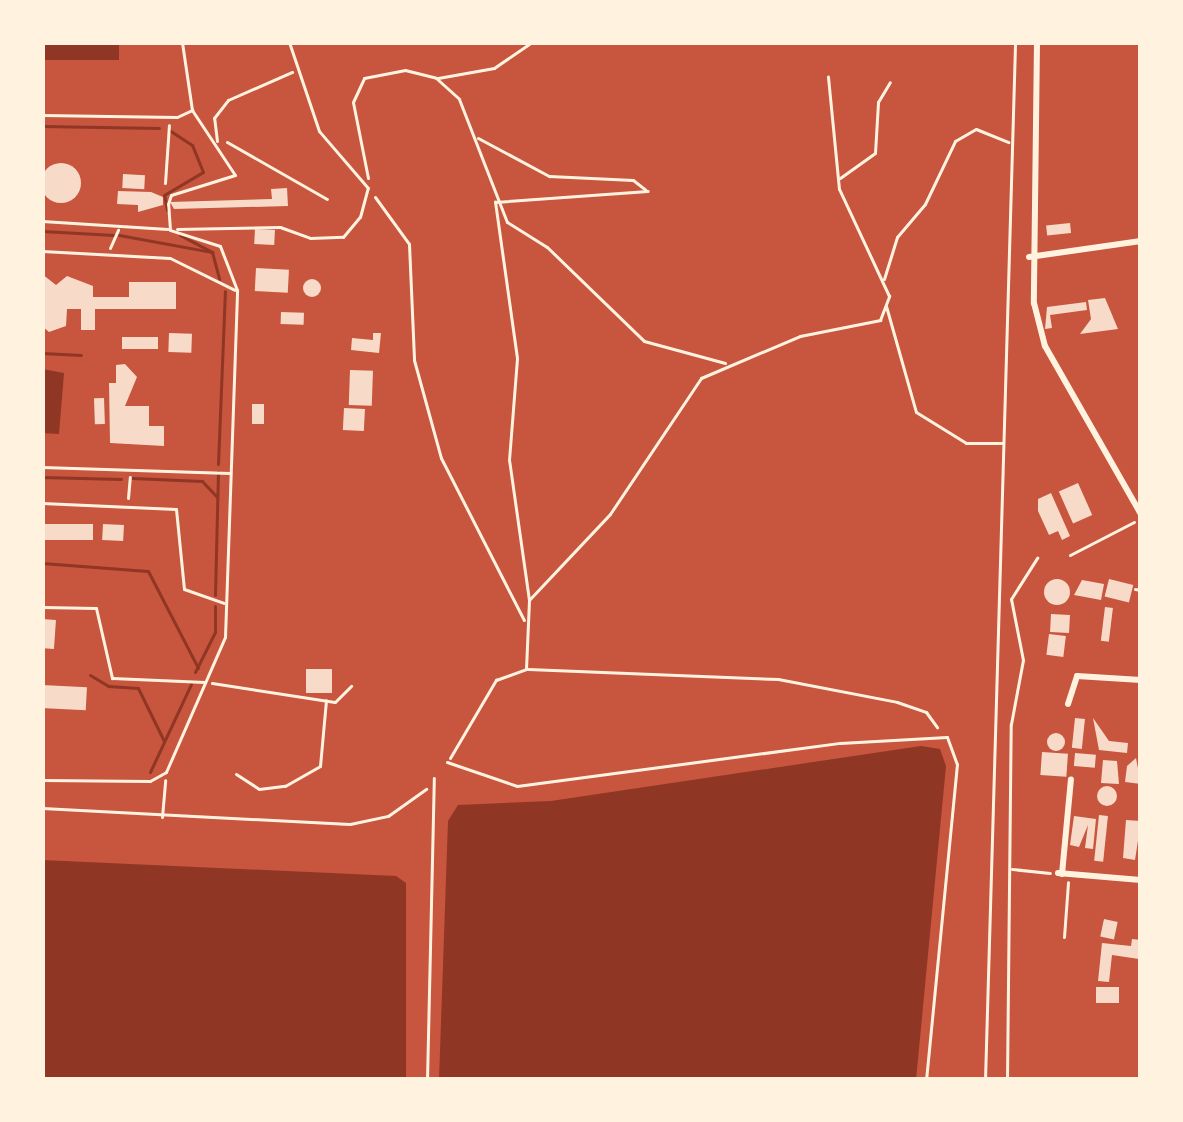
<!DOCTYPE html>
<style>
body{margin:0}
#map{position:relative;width:1183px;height:1122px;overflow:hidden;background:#c8553d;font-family:Lato,sans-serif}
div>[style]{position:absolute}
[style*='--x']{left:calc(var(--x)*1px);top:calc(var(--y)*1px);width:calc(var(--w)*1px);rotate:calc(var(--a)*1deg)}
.water>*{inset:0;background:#8f3625;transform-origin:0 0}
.stream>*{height:3px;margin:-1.5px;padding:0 1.5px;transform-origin:1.5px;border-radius:1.5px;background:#8f3625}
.building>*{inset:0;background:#f7dbc8;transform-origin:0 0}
.round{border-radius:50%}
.path>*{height:3px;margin:-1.5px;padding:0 1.5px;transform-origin:1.5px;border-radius:1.5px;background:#fff3e0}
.service>*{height:3px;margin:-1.5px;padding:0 1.5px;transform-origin:1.5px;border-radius:1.5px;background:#fff3e0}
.minor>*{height:6px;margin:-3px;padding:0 3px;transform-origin:3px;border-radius:3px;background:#fff3e0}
span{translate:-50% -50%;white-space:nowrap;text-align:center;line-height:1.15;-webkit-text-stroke:9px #fff3e0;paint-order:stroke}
.frame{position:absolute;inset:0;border:45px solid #fff3e0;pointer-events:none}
</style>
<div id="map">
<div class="water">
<div style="left:42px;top:42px;width:77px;height:18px"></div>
<div style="clip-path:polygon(42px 369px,64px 373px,59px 434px,42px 433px)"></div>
<div style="clip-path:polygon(921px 746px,940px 749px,946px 766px,916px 1080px,439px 1080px,448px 821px,458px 805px,551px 801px)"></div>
<div style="clip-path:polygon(42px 860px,396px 876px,406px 883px,406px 1080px,42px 1080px)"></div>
</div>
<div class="stream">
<div style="--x:42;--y:126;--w:117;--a:1"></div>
<div style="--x:167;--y:210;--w:15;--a:-101"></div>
<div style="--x:164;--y:195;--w:45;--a:-30.5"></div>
<div style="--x:203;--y:172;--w:29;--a:-112"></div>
<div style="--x:192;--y:145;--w:27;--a:-147"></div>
<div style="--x:42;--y:231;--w:72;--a:3.2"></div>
<div style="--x:119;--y:235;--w:95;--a:10.4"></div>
<div style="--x:180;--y:235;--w:36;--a:28"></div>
<div style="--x:212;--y:252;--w:28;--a:75"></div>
<div style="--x:42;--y:353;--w:39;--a:3"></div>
<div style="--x:218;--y:464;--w:173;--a:-87.7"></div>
<div style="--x:42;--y:477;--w:79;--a:1.5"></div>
<div style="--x:132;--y:478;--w:70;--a:2.5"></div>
<div style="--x:202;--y:481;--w:22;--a:47"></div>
<div style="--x:42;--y:563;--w:106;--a:4.3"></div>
<div style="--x:148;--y:571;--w:109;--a:62.7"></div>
<div style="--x:215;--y:595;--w:123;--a:-88.6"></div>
<div style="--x:195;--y:672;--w:45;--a:-63.4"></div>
<div style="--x:215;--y:632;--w:26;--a:-90"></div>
<div style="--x:90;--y:675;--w:21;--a:31"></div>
<div style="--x:108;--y:686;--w:30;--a:4"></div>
<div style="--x:138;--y:688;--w:59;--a:63.9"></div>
<div style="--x:150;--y:772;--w:97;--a:-65"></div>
</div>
<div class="building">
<div class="round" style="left:41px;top:163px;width:40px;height:40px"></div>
<div style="left:123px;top:174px;width:22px;height:14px;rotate:3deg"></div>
<div style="clip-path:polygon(287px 188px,288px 206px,174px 209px,170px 202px,272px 199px,271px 189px)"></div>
<div style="clip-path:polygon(118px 191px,151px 192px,163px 197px,163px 205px,138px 212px,138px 205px,117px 204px)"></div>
<div style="left:1070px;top:223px;width:10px;height:24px;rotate:84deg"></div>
<div style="left:255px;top:229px;width:20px;height:15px;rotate:3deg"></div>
<div style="left:256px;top:268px;width:33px;height:23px;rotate:3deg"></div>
<div style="clip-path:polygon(42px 274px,56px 285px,67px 276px,93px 286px,93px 297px,129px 297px,129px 282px,176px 282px,176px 309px,95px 309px,95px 330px,81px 330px,81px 309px,67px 309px,66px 326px,49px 332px,42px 326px)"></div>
<div class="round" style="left:303px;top:279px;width:18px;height:18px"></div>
<div style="clip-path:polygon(1105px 298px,1118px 329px,1080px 334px,1091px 319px,1088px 300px)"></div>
<div style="clip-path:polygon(1086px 302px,1087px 310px,1050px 315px,1052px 328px,1045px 329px,1047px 307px)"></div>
<div style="left:281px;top:312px;width:23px;height:12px;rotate:2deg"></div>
<div style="left:169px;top:333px;width:23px;height:19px;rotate:2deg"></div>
<div style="clip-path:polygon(373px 333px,381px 333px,379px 353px,351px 350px,352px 338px,373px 340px)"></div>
<div style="left:122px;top:337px;width:36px;height:12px"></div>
<div style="clip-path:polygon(125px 364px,137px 377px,125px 406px,149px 406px,149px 426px,164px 426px,164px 446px,110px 443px,109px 383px,116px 383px,116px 365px)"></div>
<div style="left:350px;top:370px;width:23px;height:35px;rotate:2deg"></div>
<div style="left:104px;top:398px;width:26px;height:10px;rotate:88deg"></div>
<div style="left:264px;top:404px;width:20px;height:12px;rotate:90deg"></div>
<div style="left:344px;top:408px;width:21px;height:22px;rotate:3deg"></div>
<div style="left:1078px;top:483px;width:35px;height:21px;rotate:66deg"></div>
<div style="clip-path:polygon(1051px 493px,1070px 536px,1062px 540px,1058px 531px,1049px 535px,1038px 511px,1038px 499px)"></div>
<div style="left:42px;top:524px;width:51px;height:16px"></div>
<div style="left:103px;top:524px;width:21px;height:16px;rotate:3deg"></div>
<div style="left:1109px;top:579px;width:25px;height:18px;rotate:14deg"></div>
<div class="round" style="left:1044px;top:579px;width:26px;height:26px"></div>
<div style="clip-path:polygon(1082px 580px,1104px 584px,1101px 600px,1074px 595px)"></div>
<div style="left:1105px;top:607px;width:8px;height:34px;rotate:7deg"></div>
<div style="left:1051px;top:614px;width:19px;height:18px;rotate:3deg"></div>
<div style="left:42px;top:619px;width:14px;height:29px;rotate:4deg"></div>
<div style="left:1049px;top:634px;width:17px;height:21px;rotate:7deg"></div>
<div style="left:306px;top:669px;width:26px;height:24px"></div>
<div style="left:42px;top:685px;width:45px;height:23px;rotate:3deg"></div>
<div style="left:1075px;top:718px;width:10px;height:30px;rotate:6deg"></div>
<div style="clip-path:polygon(1093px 718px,1109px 741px,1128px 743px,1127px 753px,1099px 750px)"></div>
<div class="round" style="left:1047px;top:733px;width:18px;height:18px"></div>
<div style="left:1042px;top:752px;width:26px;height:23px;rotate:4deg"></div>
<div style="left:1075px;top:753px;width:21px;height:13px;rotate:5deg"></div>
<div style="clip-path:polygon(1136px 758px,1141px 784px,1125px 782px,1127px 766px)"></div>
<div style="clip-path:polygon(1103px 760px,1117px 761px,1119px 784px,1101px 783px)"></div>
<div class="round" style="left:1097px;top:786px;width:20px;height:20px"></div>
<div style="left:1099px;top:815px;width:9px;height:46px;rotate:6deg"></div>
<div style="clip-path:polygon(1074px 816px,1096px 819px,1093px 849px,1085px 848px,1088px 825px,1079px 847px,1070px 845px)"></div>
<div style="clip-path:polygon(1126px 820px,1141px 821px,1135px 860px,1123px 858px)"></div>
<div style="left:1104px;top:919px;width:14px;height:18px;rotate:12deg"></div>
<div style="clip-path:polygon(1132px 939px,1141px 940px,1139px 959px,1112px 955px,1109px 982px,1098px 981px,1102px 943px,1131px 946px)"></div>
<div style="left:1096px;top:987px;width:23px;height:16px"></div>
</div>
<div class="path">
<div style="--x:438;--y:78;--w:57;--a:-10.1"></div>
<div style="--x:494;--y:68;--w:46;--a:-34.4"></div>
<div style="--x:478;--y:138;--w:81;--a:28.2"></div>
<div style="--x:549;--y:176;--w:84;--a:2.7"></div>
<div style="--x:633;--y:180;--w:16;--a:38"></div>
<div style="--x:227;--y:142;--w:115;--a:29.7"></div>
<div style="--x:368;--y:178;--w:77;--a:-101.2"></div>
<div style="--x:353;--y:102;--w:26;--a:-65"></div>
<div style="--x:364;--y:78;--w:42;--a:-11"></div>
<div style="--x:405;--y:70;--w:32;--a:14"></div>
<div style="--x:436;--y:78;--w:31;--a:42"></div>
<div style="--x:459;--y:99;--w:132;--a:68.7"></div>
<div style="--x:507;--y:222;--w:47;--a:32"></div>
<div style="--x:547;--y:247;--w:135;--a:44.1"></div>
<div style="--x:644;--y:341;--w:84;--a:15.2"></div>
<div style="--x:840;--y:178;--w:43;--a:-35.5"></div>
<div style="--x:875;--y:153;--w:51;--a:-86.6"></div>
<div style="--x:878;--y:102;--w:23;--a:-59"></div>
<div style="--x:165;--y:183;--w:58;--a:-86.1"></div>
<div style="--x:375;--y:197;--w:58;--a:54.1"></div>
<div style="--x:409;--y:244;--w:116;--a:87.5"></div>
<div style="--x:414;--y:360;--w:102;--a:74.6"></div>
<div style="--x:441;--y:458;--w:182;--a:62.9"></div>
<div style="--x:110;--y:248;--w:20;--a:-66"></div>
<div style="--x:884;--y:279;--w:44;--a:-72.8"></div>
<div style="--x:897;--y:237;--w:43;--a:-49.7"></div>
<div style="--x:925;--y:204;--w:70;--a:-64.5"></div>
<div style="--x:955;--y:141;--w:24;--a:-30"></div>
<div style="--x:976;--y:129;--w:35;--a:22"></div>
<div style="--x:886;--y:306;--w:110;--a:74.2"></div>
<div style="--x:916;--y:412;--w:59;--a:31.8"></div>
<div style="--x:966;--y:443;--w:37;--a:0"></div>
<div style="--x:128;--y:498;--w:21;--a:-85"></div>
<div style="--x:1070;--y:555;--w:72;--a:-27.3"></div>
<div style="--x:1135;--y:589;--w:6;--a:9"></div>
<div style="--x:529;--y:600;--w:141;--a:-98.1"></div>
<div style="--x:509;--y:460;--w:102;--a:-85.5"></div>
<div style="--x:517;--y:358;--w:158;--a:-98"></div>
<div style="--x:495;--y:202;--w:153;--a:-4.1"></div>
<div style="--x:528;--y:669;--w:250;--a:2.3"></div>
<div style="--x:778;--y:679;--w:121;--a:10.9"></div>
<div style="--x:897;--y:702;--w:31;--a:19"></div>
<div style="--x:926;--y:712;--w:19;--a:54"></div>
<div style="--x:212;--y:683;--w:124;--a:8.8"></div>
<div style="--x:335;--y:702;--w:23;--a:-45"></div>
<div style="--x:450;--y:758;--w:91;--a:-59.5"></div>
<div style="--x:496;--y:680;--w:32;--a:-20"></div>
<div style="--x:526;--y:669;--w:69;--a:-87.5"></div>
<div style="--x:529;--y:600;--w:118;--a:-46.7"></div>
<div style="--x:610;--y:514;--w:164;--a:-56.2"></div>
<div style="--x:701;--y:378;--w:108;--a:-23"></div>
<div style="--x:800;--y:336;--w:82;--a:-11.3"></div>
<div style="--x:880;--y:320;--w:26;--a:-69"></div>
<div style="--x:889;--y:296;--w:118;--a:-115"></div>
<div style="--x:839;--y:189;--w:113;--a:-95.6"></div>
<div style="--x:236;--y:774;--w:27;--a:33"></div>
<div style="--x:259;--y:789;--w:26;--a:-7"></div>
<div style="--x:285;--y:786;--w:40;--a:-29.7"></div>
<div style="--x:320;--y:766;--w:66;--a:-84.8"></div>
<div style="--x:42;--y:808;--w:308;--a:3"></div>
<div style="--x:350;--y:824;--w:39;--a:-12"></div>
<div style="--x:388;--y:816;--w:47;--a:-35.4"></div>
<div style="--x:162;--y:817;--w:37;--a:-85"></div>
<div style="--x:1012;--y:869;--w:38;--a:6"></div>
<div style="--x:1064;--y:937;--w:55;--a:-85.8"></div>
<div style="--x:985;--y:1080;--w:1038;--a:-88.34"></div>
<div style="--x:1007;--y:1080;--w:356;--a:-89.4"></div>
<div style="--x:1011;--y:724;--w:65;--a:-79.4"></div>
<div style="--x:1023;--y:660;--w:62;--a:-101.1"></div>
<div style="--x:1011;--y:599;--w:49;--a:-57.6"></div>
</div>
<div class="service">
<div style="--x:42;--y:115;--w:135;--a:0.8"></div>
<div style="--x:177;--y:117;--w:17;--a:-25"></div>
<div style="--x:192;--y:110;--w:69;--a:-98.4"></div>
<div style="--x:217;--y:141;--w:23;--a:-97"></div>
<div style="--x:214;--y:118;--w:23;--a:-52"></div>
<div style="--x:228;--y:100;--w:70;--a:-23.6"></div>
<div style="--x:42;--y:221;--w:126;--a:3.6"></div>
<div style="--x:177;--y:229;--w:103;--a:-1.1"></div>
<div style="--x:280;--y:227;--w:32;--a:20"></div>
<div style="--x:310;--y:238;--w:33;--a:-2"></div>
<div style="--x:343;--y:237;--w:26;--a:-50"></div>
<div style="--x:360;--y:217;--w:30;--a:-75"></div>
<div style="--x:368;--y:188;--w:75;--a:-130.7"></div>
<div style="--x:319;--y:131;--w:94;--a:-108.6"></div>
<div style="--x:42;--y:251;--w:128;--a:3.1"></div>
<div style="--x:170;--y:258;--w:72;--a:26.2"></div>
<div style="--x:42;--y:467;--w:188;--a:1.8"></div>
<div style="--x:42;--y:503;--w:134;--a:2.6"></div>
<div style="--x:176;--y:509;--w:80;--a:84.3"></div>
<div style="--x:184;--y:589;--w:42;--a:19.3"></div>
<div style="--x:42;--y:607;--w:54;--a:1.1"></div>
<div style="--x:96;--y:608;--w:72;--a:77.1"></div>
<div style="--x:112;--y:678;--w:93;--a:2.5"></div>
<div style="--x:447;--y:762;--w:74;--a:18.9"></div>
<div style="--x:517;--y:786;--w:326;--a:-7.6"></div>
<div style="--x:840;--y:743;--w:107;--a:-3.2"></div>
<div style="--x:947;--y:737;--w:29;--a:70"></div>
<div style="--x:957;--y:764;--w:318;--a:95.6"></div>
<div style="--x:42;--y:780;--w:108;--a:0.5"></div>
<div style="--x:150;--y:781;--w:18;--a:-29"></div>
<div style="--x:166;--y:772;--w:147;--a:-66.4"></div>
<div style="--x:225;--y:637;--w:347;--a:-88"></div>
<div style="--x:237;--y:290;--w:47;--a:-111.1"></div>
<div style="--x:220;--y:246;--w:52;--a:-162.3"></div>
<div style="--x:170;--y:230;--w:26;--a:-94"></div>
<div style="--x:168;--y:204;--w:9;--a:-72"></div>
<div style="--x:171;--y:195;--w:67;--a:-17.4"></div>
<div style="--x:235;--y:175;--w:78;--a:-123.5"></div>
<div style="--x:427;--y:1080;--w:302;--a:-88.7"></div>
</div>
<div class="minor">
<div style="--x:1037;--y:42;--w:261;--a:90.7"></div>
<div style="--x:1034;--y:303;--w:44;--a:75.7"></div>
<div style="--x:1045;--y:346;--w:193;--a:60.3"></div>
<div style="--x:1029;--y:257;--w:113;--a:-8.1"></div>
<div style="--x:1068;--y:704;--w:29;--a:-72"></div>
<div style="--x:1077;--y:676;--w:64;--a:3.6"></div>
<div style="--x:1058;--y:873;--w:83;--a:4.8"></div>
<div style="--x:1062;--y:874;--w:95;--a:-84.6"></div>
</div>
<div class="frame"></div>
</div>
